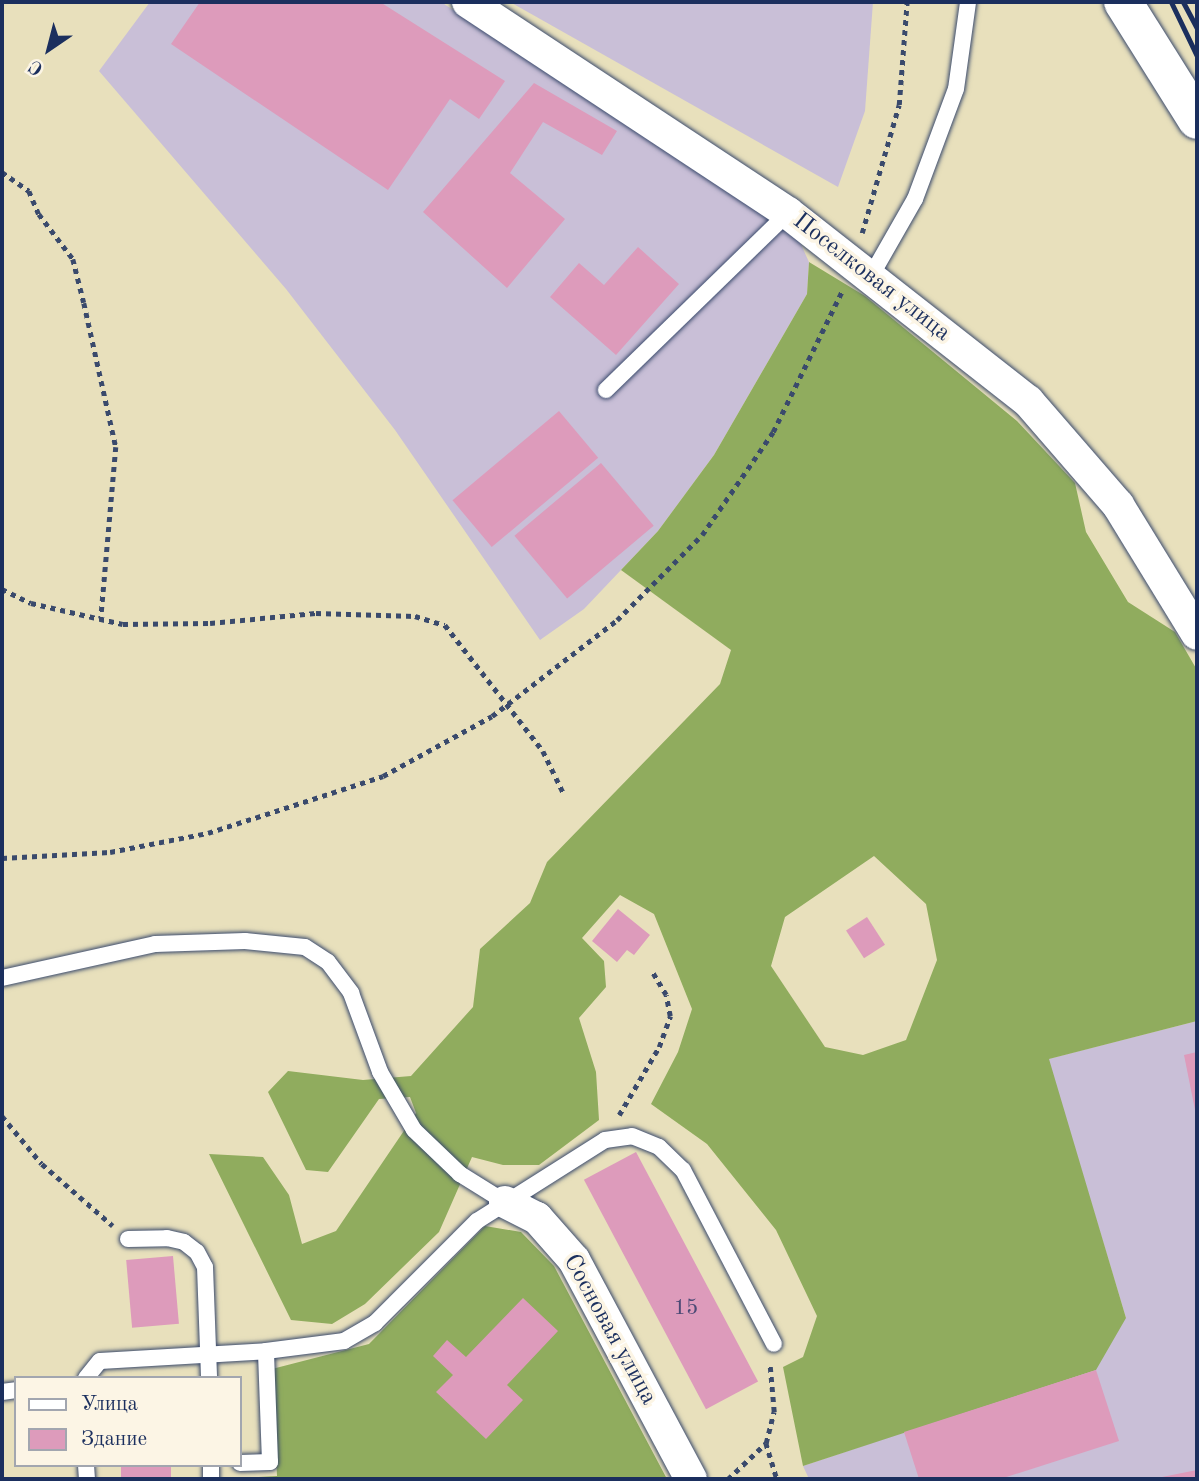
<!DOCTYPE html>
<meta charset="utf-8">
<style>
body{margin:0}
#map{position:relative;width:1199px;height:1481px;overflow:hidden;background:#e8e0bc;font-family:"Old Standard TT",serif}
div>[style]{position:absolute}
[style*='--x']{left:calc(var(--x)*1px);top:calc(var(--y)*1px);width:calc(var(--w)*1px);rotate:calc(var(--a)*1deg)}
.industrial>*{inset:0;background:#c9bfd7}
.forest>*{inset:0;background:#90ac5e}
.building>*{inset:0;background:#dd9bbb;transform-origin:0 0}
.path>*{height:4.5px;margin-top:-2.25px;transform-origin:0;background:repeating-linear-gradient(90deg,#3a4a6c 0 5px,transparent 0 10px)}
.roads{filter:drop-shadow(0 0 2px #3a4a6c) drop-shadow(0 0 2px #3a4a6c)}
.service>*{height:16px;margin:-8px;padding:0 8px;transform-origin:8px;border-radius:8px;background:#fff}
.minor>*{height:32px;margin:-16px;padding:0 16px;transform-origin:16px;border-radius:16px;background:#fff}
.motorway>*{height:38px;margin:-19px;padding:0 19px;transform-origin:19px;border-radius:19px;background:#fff}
.rail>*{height:5px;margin:-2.5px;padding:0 2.5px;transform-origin:2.5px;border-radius:2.5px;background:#1b2f5e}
span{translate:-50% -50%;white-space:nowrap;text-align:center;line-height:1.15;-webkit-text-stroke:7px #fcf5e5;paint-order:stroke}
.number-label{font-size:21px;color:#4c4a75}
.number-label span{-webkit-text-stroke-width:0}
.street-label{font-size:24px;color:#1b2f5e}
.frame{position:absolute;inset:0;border:4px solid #1b2f5e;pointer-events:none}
.legend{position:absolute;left:14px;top:1376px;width:228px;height:91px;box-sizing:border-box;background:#fcf5e5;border:2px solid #a2a6af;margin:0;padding:9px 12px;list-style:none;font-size:21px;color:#1b2f5e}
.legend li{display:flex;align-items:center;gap:14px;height:35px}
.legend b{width:35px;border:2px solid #a2a6af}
.north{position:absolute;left:14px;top:14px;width:70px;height:70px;-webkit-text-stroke:5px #fcf5e5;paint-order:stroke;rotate:215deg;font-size:19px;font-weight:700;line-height:28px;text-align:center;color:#1b2f5e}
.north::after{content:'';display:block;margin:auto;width:24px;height:32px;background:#1b2f5e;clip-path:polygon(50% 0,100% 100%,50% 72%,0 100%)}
</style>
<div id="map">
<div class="industrial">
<div style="clip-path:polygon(150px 2px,441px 2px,798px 238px,809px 262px,807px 294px,714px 455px,658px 531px,584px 609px,540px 640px,395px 430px,286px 289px,99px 71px)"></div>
<div style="clip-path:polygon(510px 2px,873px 2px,865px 111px,838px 187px)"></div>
<div style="clip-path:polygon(1197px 1021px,1197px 1479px,809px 1479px,803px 1466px,904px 1432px,1126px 1318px,1048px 1059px)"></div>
</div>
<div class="forest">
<div style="clip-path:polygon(evenodd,809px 262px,865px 296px,1017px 421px,1075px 483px,1086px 532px,1128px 602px,1175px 632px,1197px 670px,1197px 1021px,1049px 1059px,1126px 1318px,1096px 1370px,803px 1466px,783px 1367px,803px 1357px,817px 1316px,776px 1230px,707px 1144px,651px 1104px,678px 1052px,692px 1009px,654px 914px,620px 895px,582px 938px,604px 961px,606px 987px,579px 1018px,596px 1072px,599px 1120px,539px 1165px,503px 1165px,472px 1157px,439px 1232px,365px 1304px,332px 1324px,291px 1320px,209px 1154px,263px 1157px,289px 1195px,302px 1244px,336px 1231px,416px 1113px,410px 1097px,379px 1099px,328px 1172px,306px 1170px,268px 1092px,288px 1071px,363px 1080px,411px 1076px,473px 1007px,480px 949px,530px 903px,547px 862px,720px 684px,731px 650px,621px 570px,658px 531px,714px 455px,807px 294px,809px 262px,874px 856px,926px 904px,937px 960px,906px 1040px,863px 1055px,825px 1047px,771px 966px,785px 917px,874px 856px)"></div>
<div style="clip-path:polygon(485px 1226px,521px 1232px,554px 1266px,667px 1479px,226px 1479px,277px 1476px,272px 1369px,369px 1344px)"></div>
</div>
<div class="building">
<div style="clip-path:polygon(200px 2px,380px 2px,505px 81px,479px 119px,450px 99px,388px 190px,171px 44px)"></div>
<div style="clip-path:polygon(534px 83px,617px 131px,602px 155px,543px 122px,510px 173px,565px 219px,507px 288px,423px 212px)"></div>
<div style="clip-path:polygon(638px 247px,679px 284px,616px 355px,550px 297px,579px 263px,604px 285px)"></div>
<div style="left:559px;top:411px;width:61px;height:139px;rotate:50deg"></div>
<div style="left:601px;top:463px;width:82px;height:113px;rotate:50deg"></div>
<div style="clip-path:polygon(618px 909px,650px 935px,634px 955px,627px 950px,617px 962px,592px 941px)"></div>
<div style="left:867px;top:917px;width:33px;height:25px;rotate:57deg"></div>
<div style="clip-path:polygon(1197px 1052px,1197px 1115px,1196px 1115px,1184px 1055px)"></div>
<div style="left:636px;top:1152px;width:260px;height:59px;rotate:62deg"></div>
<div style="left:173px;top:1256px;width:68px;height:47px;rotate:85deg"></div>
<div style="clip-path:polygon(523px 1298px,558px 1331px,507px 1385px,523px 1400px,486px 1439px,436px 1392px,453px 1375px,433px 1356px,447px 1340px,466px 1357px)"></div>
<div style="clip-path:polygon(1096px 1370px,1119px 1441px,1000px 1479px,919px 1479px,904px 1432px)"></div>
<div style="left:121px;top:1465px;width:50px;height:14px"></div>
<div style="clip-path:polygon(1197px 1470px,1197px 1479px,1157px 1479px,1157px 1478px)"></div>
</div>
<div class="path">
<div style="--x:2;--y:172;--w:33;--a:35"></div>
<div style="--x:29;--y:191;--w:25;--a:67"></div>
<div style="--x:39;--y:214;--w:56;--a:52.9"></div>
<div style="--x:73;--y:259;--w:45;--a:76"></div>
<div style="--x:84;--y:303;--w:148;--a:77.5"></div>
<div style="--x:116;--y:447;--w:172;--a:95"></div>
<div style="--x:862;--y:233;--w:133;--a:-73.9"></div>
<div style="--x:899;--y:105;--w:103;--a:-85.6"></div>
<div style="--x:2;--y:589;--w:32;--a:26"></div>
<div style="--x:31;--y:603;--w:94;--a:12.9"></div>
<div style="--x:123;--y:624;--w:87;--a:-0.7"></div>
<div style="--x:210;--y:623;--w:106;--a:-5.4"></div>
<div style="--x:316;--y:613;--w:99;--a:1.7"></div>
<div style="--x:415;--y:616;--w:31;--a:17"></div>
<div style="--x:445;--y:625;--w:160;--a:52.1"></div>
<div style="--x:543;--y:751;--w:48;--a:64"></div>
<div style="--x:2;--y:858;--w:108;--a:-3.2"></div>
<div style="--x:110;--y:852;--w:100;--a:-11"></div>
<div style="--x:208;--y:833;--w:184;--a:-18"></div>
<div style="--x:383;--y:776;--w:124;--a:-28.8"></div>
<div style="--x:492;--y:716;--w:158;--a:-37.5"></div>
<div style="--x:617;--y:620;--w:120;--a:-45"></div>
<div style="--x:702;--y:535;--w:125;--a:-55.4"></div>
<div style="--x:773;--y:432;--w:157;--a:-63.9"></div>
<div style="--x:619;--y:1115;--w:79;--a:-59.5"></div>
<div style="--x:659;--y:1047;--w:33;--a:-70"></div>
<div style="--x:670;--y:1016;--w:21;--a:-101"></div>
<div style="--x:666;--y:995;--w:29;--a:-121"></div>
<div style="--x:2;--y:1116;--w:62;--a:50.2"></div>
<div style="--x:42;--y:1164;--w:94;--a:41.1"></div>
<div style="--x:766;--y:1443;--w:38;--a:73"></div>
<div style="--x:728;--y:1479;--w:52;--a:-43.5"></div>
<div style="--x:766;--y:1443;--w:32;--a:-76"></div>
<div style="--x:774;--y:1412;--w:46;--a:-95"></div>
</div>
<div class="roads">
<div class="service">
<div style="--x:871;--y:276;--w:89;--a:-60.3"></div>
<div style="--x:915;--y:199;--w:117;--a:-69.6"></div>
<div style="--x:956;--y:89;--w:88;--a:-82.1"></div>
<div style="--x:606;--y:390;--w:254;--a:-44.2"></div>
<div style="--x:2;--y:978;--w:157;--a:-12.5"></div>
<div style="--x:155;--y:944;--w:90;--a:-1.9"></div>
<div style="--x:245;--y:941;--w:60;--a:5.7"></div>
<div style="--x:305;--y:947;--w:27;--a:33"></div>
<div style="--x:328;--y:962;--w:39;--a:53"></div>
<div style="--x:351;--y:993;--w:84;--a:69.8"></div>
<div style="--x:380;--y:1072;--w:67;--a:59.6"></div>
<div style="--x:414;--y:1130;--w:64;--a:43.7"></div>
<div style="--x:460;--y:1174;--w:53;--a:31.9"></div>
<div style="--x:128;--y:1239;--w:39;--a:-1"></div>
<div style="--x:167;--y:1238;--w:17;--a:13"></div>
<div style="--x:184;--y:1242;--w:16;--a:38"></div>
<div style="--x:197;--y:1252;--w:17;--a:62"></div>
<div style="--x:205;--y:1267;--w:111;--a:87.9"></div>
<div style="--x:86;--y:1378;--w:22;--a:-51"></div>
<div style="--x:100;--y:1361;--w:166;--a:-3.4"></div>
<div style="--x:266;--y:1351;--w:79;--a:-7.3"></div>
<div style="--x:344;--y:1341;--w:36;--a:-30"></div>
<div style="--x:375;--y:1323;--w:144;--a:-45"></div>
<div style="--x:477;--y:1221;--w:151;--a:-32.3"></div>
<div style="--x:605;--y:1140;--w:27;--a:-8"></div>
<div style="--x:632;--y:1136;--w:29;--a:22"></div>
<div style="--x:659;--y:1147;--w:33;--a:44"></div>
<div style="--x:683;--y:1170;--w:196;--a:62.4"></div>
<div style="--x:2;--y:1392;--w:14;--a:-8"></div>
<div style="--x:240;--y:1463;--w:30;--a:-2"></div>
<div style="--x:270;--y:1462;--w:111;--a:-92.1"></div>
<div style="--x:86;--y:1465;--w:14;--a:86"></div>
<div style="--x:211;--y:1465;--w:14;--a:90"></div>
</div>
<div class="minor">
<div style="--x:468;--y:2;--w:383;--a:33.4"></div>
<div style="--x:788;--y:213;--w:305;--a:38.1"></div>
<div style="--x:1028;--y:401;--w:138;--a:49.1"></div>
<div style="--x:1118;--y:505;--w:151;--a:58.5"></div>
<div style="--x:505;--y:1202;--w:36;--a:27"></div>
<div style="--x:537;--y:1218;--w:56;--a:48.6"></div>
<div style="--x:574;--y:1260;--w:248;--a:61.9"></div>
</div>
<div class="motorway">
<div style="--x:1123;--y:2;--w:139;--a:57.9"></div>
</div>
</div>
<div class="rail">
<div style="--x:1171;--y:2;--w:60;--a:64.3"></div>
<div style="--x:1183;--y:2;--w:30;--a:62"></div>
</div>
<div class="number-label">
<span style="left:686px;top:1309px">15</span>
</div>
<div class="street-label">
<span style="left:871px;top:278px;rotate:38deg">Поселковая улица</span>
<span style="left:609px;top:1330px;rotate:61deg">Сосновая улица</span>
</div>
<div class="frame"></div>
<ul class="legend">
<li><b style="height:9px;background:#fff"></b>Улица</li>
<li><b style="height:19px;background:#dd9bbb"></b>Здание</li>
</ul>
<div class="north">С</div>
</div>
